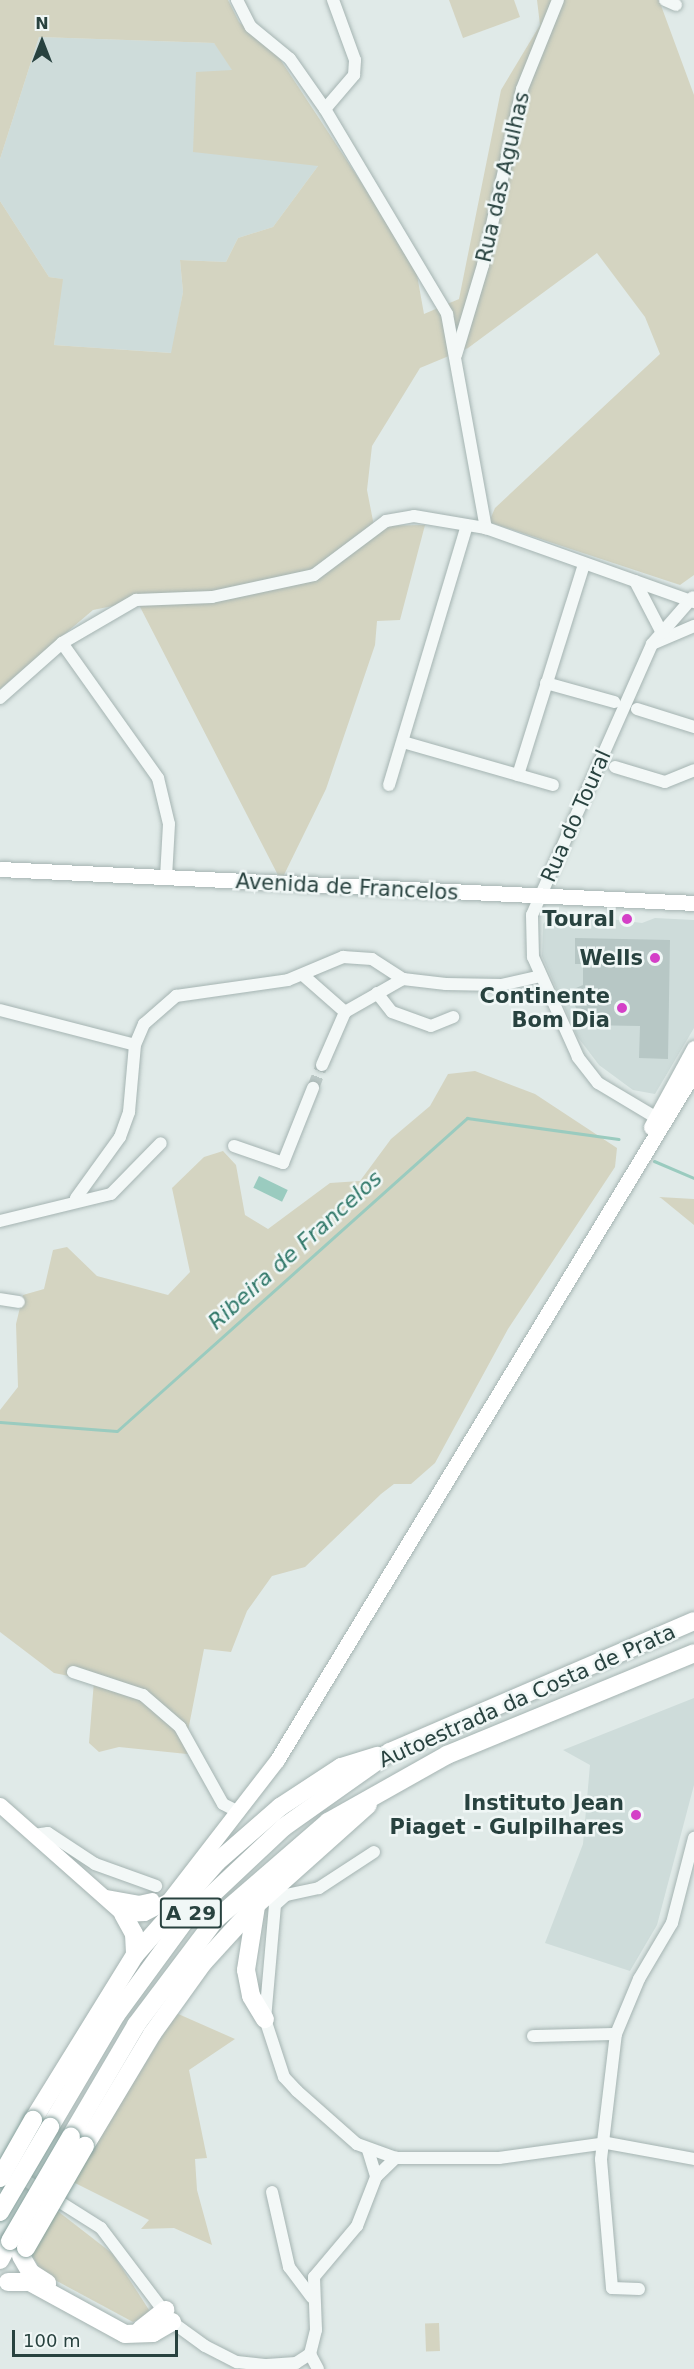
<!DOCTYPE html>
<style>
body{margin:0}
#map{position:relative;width:694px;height:2369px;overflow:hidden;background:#e0eae8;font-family:"DejaVu Sans",sans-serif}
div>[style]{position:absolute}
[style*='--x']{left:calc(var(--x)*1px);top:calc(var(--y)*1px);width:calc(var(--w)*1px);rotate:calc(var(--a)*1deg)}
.built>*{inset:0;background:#cedcda}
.green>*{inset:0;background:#d4d4c1;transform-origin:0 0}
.water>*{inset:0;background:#9acbbf;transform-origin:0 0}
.stream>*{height:3px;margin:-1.5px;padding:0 1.5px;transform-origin:1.5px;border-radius:1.5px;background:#9acbbf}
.building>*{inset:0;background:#b7c7c5}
.minor-tunnel>*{height:12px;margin-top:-6px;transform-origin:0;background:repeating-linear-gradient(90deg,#bbc8c6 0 12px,transparent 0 18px)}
.roads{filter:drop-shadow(0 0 2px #a5b4b2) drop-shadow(0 0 2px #a5b4b2)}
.minor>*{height:12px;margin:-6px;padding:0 6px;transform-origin:6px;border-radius:6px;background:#f3f8f7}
.major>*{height:15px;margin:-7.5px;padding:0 7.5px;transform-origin:7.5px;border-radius:7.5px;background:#fff}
.highway>*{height:18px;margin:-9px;padding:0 9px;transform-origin:9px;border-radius:9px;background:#fff}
.bridges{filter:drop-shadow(0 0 2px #87a19d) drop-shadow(0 0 2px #87a19d)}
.highway-bridge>*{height:18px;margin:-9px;padding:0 9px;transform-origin:9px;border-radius:9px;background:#fff}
.dots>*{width:16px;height:16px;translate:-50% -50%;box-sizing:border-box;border:3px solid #f0f7f6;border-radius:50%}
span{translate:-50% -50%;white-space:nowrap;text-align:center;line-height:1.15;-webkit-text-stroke:5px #f0f7f6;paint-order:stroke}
.shield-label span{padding:2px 4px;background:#f0f7f6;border:2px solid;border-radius:4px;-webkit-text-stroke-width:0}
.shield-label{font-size:20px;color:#28423f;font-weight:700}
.street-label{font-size:21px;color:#28423f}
.poi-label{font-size:21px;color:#28423f;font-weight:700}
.right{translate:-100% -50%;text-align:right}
.water-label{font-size:22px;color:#307869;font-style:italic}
.north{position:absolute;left:12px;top:12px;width:60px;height:60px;-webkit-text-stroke:4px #f0f7f6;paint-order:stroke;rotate:0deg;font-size:16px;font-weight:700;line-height:24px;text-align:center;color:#28423f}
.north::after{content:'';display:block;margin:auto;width:21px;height:27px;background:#28423f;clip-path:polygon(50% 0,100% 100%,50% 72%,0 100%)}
.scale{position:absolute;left:12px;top:2330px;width:166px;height:27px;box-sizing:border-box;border:3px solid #28423f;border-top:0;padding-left:8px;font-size:18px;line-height:21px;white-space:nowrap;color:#28423f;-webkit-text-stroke:4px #f0f7f6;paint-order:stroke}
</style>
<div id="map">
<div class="built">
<div style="clip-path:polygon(39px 37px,214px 43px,318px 166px,273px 227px,238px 238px,226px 262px,180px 260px,183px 292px,172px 353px,54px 345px,62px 279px,49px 277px,0 201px,0 159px)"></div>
<div style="clip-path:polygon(554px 912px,642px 923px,655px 918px,694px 920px,694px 1028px,655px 1094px,633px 1090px,599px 1065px,577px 1036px,542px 956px,543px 924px)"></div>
<div style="clip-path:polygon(694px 1698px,694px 1785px,657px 1925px,630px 1971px,545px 1943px,583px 1844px,590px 1765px,563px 1750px)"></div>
</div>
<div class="green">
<div style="clip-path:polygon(0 0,228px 0,239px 22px,278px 56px,415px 264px,424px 314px,459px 299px,501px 90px,540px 25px,537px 0,659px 0,694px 95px,694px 575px,680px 585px,489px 522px,495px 508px,660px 354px,645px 317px,597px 253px,468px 348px,420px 368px,372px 446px,367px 490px,374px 526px,425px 525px,400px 620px,377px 621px,375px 645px,326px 789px,281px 881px,137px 601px,93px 610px,0 689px,0 201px,49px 277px,63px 279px,54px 345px,171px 353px,183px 292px,180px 260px,226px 262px,238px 238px,273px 227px,318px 166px,193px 152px,196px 72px,232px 70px,214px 43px,39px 37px,0 159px)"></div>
<div style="clip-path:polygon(449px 0,514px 0,520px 17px,463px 38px)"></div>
<div style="clip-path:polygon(475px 1071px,535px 1094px,617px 1148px,615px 1167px,508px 1329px,435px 1463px,411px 1484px,394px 1484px,381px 1494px,305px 1567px,272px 1576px,247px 1611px,231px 1652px,204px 1649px,188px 1731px,194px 1747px,187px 1754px,119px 1747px,99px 1752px,89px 1743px,94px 1681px,54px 1673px,0 1632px,0 1410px,18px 1387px,16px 1324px,23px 1295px,44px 1289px,53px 1250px,67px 1247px,97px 1276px,168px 1295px,190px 1272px,172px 1188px,204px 1157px,223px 1151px,236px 1165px,245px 1215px,268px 1229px,330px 1183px,360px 1181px,391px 1139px,430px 1106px,448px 1074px)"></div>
<div style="clip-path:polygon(659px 1197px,694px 1199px,694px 1225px,661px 1198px)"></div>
<div style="clip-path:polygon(176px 2013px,235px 2039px,189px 2070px,207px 2158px,195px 2159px,197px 2190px,212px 2245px,174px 2228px,141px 2229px,149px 2220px,73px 2182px)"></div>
<div style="clip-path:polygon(55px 2209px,113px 2254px,151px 2313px,133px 2322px,42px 2273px,31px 2253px)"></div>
<div style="left:439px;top:2323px;width:28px;height:14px;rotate:88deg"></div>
</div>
<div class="water">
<div style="left:259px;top:1176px;width:32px;height:13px;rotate:26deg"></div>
</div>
<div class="stream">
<div style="--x:654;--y:1161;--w:43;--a:23"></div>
<div style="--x:0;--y:1422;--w:117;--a:4.4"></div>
<div style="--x:117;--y:1431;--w:470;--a:-41.8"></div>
<div style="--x:467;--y:1118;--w:153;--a:7.9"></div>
</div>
<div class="building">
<div style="clip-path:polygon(575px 938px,670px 940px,668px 1059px,639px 1058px,640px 1026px,583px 1025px,569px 991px,583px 985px,583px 964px,575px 964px)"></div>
</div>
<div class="minor-tunnel">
<div style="--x:313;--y:1088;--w:25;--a:-69"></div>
</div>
<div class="roads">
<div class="minor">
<div style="--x:237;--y:0;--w:30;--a:63"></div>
<div style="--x:251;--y:27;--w:50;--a:39.4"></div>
<div style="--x:290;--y:59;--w:61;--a:55"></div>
<div style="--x:325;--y:109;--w:239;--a:59.2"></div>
<div style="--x:447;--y:314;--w:218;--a:79.7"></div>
<div style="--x:665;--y:0;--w:12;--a:24"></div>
<div style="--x:325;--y:109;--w:45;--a:-49.5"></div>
<div style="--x:354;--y:75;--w:15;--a:-86"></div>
<div style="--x:355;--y:60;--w:64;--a:-110.1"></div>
<div style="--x:456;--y:355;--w:94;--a:-73.3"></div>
<div style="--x:483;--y:265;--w:180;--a:-77.5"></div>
<div style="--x:522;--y:89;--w:96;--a:-68"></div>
<div style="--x:635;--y:581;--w:54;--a:62.5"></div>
<div style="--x:62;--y:643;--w:166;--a:54.6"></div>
<div style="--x:158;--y:778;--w:47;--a:76.6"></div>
<div style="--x:169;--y:824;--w:53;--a:93.2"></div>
<div style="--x:652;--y:644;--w:46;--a:-23.2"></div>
<div style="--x:546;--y:683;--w:71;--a:15.6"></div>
<div style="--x:0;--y:698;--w:83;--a:-41.6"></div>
<div style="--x:62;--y:643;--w:86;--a:-30.2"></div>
<div style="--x:136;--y:600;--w:76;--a:-2.3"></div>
<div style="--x:212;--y:597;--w:104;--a:-12.2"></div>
<div style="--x:314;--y:575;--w:90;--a:-36.9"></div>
<div style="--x:386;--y:521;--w:28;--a:-10"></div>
<div style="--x:414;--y:516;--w:73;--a:9.5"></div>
<div style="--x:486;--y:528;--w:221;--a:19.6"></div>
<div style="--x:637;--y:709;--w:60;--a:17.5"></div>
<div style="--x:403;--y:742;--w:156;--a:16"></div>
<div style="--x:615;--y:767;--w:52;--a:16.7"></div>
<div style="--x:665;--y:782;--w:31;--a:-22"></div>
<div style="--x:518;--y:775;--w:221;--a:-72.6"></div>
<div style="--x:389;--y:785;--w:271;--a:-73.3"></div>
<div style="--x:304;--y:976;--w:55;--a:41.3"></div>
<div style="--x:345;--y:1012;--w:67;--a:-29.6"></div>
<div style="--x:377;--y:993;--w:24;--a:52"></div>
<div style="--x:392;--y:1012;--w:41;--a:19.7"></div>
<div style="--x:431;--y:1026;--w:24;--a:-22"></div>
<div style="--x:0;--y:1010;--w:139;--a:14.5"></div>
<div style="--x:322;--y:1065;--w:58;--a:-66.5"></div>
<div style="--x:655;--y:1117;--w:66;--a:-149.2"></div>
<div style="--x:598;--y:1083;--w:33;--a:-128"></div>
<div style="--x:578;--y:1057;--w:110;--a:-114.2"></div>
<div style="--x:533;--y:957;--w:42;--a:-91.4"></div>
<div style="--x:532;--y:915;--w:296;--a:-66.1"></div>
<div style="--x:652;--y:644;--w:62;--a:-48.9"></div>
<div style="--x:234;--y:1146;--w:52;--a:19.1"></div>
<div style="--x:283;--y:1163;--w:81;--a:-68.2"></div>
<div style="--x:76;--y:1198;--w:75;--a:-54.2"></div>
<div style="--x:120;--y:1137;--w:27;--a:-70"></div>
<div style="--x:129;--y:1112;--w:67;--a:-84.9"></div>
<div style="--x:135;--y:1045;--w:23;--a:-67"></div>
<div style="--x:144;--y:1024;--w:43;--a:-41.2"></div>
<div style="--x:176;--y:996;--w:113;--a:-8.1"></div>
<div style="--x:288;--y:980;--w:60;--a:-22.7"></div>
<div style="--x:343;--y:957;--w:29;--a:4"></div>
<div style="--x:372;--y:959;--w:37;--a:33"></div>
<div style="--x:403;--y:979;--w:43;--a:6.6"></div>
<div style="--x:446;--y:984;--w:55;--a:1"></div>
<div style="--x:501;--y:985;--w:41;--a:-12.7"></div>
<div style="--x:0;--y:1221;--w:114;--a:-13.7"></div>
<div style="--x:111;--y:1194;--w:71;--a:-45.6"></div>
<div style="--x:0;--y:1299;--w:19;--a:9"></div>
<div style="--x:73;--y:1672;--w:74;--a:18.2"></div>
<div style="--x:143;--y:1695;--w:49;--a:40.9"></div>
<div style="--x:180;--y:1727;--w:88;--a:60.8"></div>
<div style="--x:223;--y:1804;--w:18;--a:27"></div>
<div style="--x:34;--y:1835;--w:14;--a:-8"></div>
<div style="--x:48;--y:1833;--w:56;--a:33.4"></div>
<div style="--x:95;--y:1864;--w:65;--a:19.8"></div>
<div style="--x:374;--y:1852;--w:66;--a:146.8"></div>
<div style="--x:319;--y:1888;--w:34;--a:168"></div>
<div style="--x:286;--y:1895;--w:15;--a:138"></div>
<div style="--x:275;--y:1905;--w:114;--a:95"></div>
<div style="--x:265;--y:2019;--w:61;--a:71.9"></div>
<div style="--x:284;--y:2077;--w:19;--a:47"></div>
<div style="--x:297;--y:2091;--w:80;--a:41.5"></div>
<div style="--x:357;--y:2144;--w:41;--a:19.7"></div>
<div style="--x:396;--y:2158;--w:103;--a:0"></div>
<div style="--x:499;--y:2158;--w:109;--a:-7.9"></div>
<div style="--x:607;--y:2143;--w:88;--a:10.4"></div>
<div style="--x:533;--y:2036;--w:83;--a:-1.4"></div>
<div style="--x:368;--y:2150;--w:28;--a:73"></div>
<div style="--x:14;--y:2173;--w:103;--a:32.3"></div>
<div style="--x:101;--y:2228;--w:118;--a:52.9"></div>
<div style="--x:172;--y:2322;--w:41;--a:36"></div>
<div style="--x:205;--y:2346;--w:36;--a:27"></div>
<div style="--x:237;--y:2362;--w:30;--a:6"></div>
<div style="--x:267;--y:2365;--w:29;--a:-4"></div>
<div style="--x:296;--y:2363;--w:17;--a:-33"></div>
<div style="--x:272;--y:2192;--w:77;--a:77.2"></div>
<div style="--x:289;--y:2267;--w:38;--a:53"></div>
<div style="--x:639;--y:2289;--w:27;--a:-178"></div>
<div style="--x:612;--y:2288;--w:129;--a:-94.9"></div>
<div style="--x:601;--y:2159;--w:126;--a:-83.2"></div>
<div style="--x:616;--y:2034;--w:60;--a:-67.3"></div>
<div style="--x:639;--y:1979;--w:65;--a:-59.5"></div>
<div style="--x:672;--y:1923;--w:88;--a:-75.5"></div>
<div style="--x:318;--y:2369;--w:17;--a:-118"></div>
<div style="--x:310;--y:2354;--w:25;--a:-76"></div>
<div style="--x:316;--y:2330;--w:53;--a:-92.2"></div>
<div style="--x:314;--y:2277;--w:67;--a:-49.9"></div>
<div style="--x:357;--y:2226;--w:53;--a:-68.8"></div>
<div style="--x:376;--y:2177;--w:28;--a:-44"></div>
</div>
<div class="major">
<div style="--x:0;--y:869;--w:695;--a:2.8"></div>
<div style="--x:651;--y:1127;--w:90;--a:-61.4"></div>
<div style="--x:0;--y:1805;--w:164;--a:41.5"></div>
<div style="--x:123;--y:1914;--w:21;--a:-3"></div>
<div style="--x:144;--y:1913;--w:27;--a:-27"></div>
<div style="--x:168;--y:1901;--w:178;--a:-52.3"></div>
<div style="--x:277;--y:1760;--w:805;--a:-58.78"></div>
<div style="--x:105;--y:1897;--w:34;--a:10"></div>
<div style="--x:138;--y:1903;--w:14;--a:-12"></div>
</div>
<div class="highway">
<div style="--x:256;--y:1906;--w:65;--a:98.9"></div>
<div style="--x:246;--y:1970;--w:26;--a:79"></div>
<div style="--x:251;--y:1996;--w:27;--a:59"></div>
<div style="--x:123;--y:1914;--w:23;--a:61"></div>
<div style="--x:134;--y:1934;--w:21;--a:87"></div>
<div style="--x:33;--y:2120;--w:194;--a:-58.3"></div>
<div style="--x:135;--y:1955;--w:124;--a:-48.6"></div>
<div style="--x:217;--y:1862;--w:84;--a:-41.1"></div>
<div style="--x:280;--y:1807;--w:73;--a:-33.3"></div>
<div style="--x:341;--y:1767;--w:38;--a:-17"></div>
<div style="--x:50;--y:2127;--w:130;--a:-59.5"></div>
<div style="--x:116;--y:2015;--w:120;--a:-53.8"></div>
<div style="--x:187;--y:1918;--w:133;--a:-43.2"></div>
<div style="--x:284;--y:1827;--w:130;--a:-35.3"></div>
<div style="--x:390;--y:1752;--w:331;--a:-23.3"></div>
<div style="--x:71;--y:2136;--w:129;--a:-59.6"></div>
<div style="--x:136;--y:2025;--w:131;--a:-53"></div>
<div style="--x:215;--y:1920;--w:150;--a:-40.9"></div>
<div style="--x:328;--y:1822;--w:137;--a:-29.4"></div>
<div style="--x:447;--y:1755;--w:267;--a:-22.4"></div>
<div style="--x:85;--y:2146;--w:131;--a:-59.1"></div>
<div style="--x:152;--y:2034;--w:87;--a:-54.3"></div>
<div style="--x:203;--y:1963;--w:79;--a:-47.6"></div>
<div style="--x:256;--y:1905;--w:150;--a:-41.8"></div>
<div style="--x:21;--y:2256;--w:20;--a:60"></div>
<div style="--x:31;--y:2273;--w:19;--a:32"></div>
<div style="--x:0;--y:2260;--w:21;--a:-62"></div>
<div style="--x:8;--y:2282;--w:22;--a:0"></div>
<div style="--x:30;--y:2282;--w:108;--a:28.7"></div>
<div style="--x:125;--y:2334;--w:28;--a:-2"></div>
<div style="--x:153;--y:2333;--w:22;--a:-30"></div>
<div style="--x:141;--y:2329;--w:31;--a:-38"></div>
</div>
</div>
<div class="bridges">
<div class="highway-bridge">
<div style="--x:0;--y:2178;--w:67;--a:-60.4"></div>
<div style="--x:0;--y:2212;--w:99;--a:-59.5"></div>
<div style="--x:10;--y:2241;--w:121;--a:-59.8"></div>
<div style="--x:26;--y:2248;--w:118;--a:-60"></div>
</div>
</div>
<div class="dots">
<div style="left:627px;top:919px;background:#d440c7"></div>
<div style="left:655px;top:958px;background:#d440c7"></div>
<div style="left:622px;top:1008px;background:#d440c7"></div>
<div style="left:636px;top:1815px;background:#d440c7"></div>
</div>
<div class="shield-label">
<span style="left:191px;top:1913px">A 29</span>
</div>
<div class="street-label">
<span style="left:503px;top:177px;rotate:-77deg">Rua das Agulhas</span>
<span style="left:576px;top:816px;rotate:-66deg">Rua do Toural</span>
<span style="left:347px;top:887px;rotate:3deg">Avenida de Francelos</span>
<span style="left:527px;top:1696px;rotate:-24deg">Autoestrada da Costa de Prata</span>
</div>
<div class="poi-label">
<span class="right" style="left:615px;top:919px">Toural</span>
<span class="right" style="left:643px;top:958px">Wells</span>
<span class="right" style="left:610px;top:1008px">Continente<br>Bom Dia</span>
<span class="right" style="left:624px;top:1815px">Instituto Jean<br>Piaget - Gulpilhares</span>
</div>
<div class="water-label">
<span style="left:295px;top:1250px;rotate:-42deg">Ribeira de Francelos</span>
</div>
<div class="north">N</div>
<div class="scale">100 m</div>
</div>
